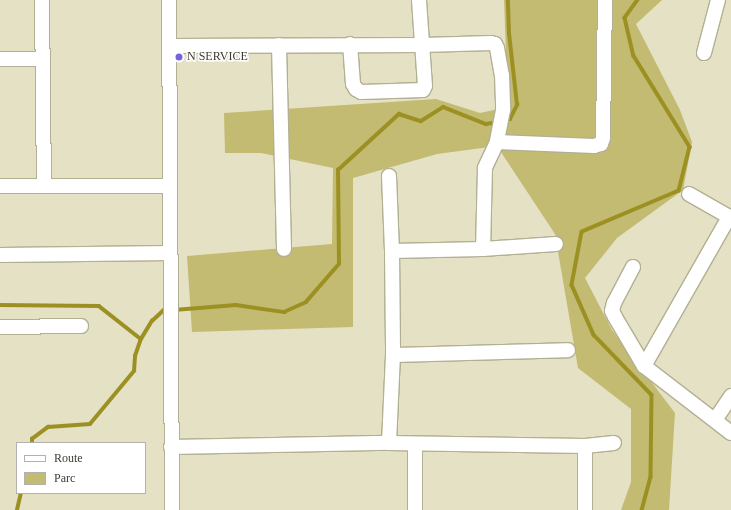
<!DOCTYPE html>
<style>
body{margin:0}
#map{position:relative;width:731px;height:510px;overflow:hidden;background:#e4e1c4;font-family:"Times New Roman",serif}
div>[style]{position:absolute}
.green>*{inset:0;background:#c3bb71}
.stream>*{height:3.5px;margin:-1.75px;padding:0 1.75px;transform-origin:1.75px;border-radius:1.75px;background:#9d9023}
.roads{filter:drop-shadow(1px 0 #b2af93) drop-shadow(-1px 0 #b2af93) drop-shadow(0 1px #b2af93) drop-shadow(0 -1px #b2af93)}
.minor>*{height:14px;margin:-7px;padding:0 7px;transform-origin:7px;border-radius:7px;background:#fff}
.dots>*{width:11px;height:11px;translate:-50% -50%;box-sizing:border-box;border:2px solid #fff;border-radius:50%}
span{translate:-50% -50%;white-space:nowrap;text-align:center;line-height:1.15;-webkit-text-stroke:3px #fff;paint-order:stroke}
.poi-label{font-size:12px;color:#3e3d32}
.left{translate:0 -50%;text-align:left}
.legend{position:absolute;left:16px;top:442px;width:130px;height:52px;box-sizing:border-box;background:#fff;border:1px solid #b2b1ad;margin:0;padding:5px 7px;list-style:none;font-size:12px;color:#3e3d32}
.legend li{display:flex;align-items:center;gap:8px;height:20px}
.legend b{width:20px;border:1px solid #b2b1ad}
</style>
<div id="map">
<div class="green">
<i style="clip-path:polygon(504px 0,662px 0,636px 24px,680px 110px,692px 142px,683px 190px,617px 238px,585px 278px,612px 330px,675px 413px,669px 510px,621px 510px,631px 482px,631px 409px,578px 368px,555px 234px,497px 146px,437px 154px,353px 178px,353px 327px,192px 332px,187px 256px,332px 244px,333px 168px,261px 153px,225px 153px,224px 113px,436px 99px,480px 113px,508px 107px)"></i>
</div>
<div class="stream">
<i style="left:638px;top:0;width:22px;rotate:126deg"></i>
<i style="left:625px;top:18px;width:39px;rotate:77deg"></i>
<i style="left:634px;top:56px;width:107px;rotate:58.4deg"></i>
<i style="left:690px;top:147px;width:45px;rotate:104deg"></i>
<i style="left:679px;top:191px;width:105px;rotate:157.1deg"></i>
<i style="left:582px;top:232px;width:54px;rotate:100.7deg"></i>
<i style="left:572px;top:285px;width:55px;rotate:66.3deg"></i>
<i style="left:594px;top:335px;width:83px;rotate:46deg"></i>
<i style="left:652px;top:395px;width:82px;rotate:90.7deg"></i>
<i style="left:651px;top:477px;width:34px;rotate:105deg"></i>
<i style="left:504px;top:120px;width:6px;rotate:-9deg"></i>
<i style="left:510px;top:119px;width:16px;rotate:-63deg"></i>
<i style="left:517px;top:105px;width:71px;rotate:-96.4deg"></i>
<i style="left:509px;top:34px;width:34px;rotate:-92deg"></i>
<i style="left:0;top:305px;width:99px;rotate:0.6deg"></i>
<i style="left:99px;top:306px;width:53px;rotate:38.2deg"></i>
<i style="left:174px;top:310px;width:62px;rotate:-4.6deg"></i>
<i style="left:236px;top:305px;width:49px;rotate:8.3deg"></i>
<i style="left:284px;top:312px;width:24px;rotate:-24deg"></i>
<i style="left:306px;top:302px;width:50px;rotate:-49deg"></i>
<i style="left:339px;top:264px;width:94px;rotate:-90.6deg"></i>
<i style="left:338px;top:170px;width:83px;rotate:-42.6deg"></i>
<i style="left:399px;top:114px;width:23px;rotate:18deg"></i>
<i style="left:421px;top:121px;width:26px;rotate:-32deg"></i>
<i style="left:443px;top:107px;width:46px;rotate:21.6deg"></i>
<i style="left:486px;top:124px;width:12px;rotate:-9deg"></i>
<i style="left:32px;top:443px;width:4px;rotate:-90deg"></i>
<i style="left:32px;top:439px;width:20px;rotate:-37deg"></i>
<i style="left:48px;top:427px;width:42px;rotate:-4.1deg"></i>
<i style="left:90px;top:424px;width:69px;rotate:-50.3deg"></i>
<i style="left:134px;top:371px;width:15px;rotate:-86deg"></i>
<i style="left:135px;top:356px;width:18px;rotate:-71deg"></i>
<i style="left:141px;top:339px;width:21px;rotate:-59deg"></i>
<i style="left:152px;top:321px;width:16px;rotate:-43deg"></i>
<i style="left:164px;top:310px;width:4px"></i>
<i style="left:17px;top:510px;width:17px;rotate:-77deg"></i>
</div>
<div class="roads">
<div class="minor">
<i style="left:42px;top:0;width:186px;rotate:89.4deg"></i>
<i style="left:169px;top:0;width:510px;rotate:89.66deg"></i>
<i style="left:350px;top:44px;width:40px;rotate:85.7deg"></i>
<i style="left:353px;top:84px;width:6px;rotate:59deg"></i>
<i style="left:356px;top:89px;width:6px;rotate:31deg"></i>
<i style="left:361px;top:92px;width:62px;rotate:-1.8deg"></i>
<i style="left:423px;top:90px;width:4px;rotate:-63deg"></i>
<i style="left:425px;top:86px;width:86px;rotate:-94deg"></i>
<i style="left:279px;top:45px;width:204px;rotate:88.6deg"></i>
<i style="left:169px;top:46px;width:254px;rotate:-0.2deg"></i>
<i style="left:423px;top:45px;width:68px;rotate:-1.7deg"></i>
<i style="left:491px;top:43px;width:4px;rotate:14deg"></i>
<i style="left:495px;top:44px;width:4px;rotate:63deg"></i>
<i style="left:497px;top:48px;width:27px;rotate:80deg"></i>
<i style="left:502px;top:75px;width:35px;rotate:88deg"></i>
<i style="left:503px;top:110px;width:33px;rotate:101deg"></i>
<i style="left:497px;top:142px;width:29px;rotate:115deg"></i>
<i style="left:485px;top:168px;width:81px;rotate:91.4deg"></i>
<i style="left:704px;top:53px;width:55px;rotate:-75.2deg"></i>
<i style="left:0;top:59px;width:43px"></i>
<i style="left:497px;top:142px;width:97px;rotate:2.4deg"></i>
<i style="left:594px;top:146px;width:7px;rotate:-16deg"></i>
<i style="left:601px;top:144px;width:6px;rotate:-72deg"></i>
<i style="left:603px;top:138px;width:138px;rotate:-89.2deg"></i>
<i style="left:389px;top:176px;width:75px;rotate:87.7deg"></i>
<i style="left:392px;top:251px;width:104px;rotate:89.4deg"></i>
<i style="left:393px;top:355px;width:88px;rotate:92.6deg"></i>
<i style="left:0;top:186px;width:170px"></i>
<i style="left:689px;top:194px;width:48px;rotate:29.7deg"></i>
<i style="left:392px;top:251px;width:91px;rotate:-1.3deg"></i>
<i style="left:483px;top:249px;width:73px;rotate:-3.9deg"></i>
<i style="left:0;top:255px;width:170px;rotate:-0.7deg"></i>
<i style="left:633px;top:267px;width:41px;rotate:117.8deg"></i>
<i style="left:614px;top:303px;width:8px;rotate:104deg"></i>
<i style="left:612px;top:311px;width:7px;rotate:63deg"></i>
<i style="left:615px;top:317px;width:57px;rotate:59.4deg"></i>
<i style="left:644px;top:366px;width:110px;rotate:37.6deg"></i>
<i style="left:0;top:327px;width:81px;rotate:-0.7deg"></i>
<i style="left:393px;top:355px;width:175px;rotate:-1.6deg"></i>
<i style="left:644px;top:366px;width:172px;rotate:-60.3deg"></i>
<i style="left:715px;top:420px;width:29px;rotate:-56deg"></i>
<i style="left:415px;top:444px;width:66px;rotate:90deg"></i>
<i style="left:171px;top:447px;width:218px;rotate:-1.1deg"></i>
<i style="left:389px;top:443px;width:196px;rotate:0.9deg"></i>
<i style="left:585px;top:510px;width:64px;rotate:-90deg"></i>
<i style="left:585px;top:446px;width:29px;rotate:-6deg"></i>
</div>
</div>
<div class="dots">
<i style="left:179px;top:57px;background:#7364de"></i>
</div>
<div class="poi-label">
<span class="left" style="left:187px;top:57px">N SERVICE</span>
</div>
<ul class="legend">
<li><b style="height:5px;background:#fff"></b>Route</li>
<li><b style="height:11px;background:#c3bb71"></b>Parc</li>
</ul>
</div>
